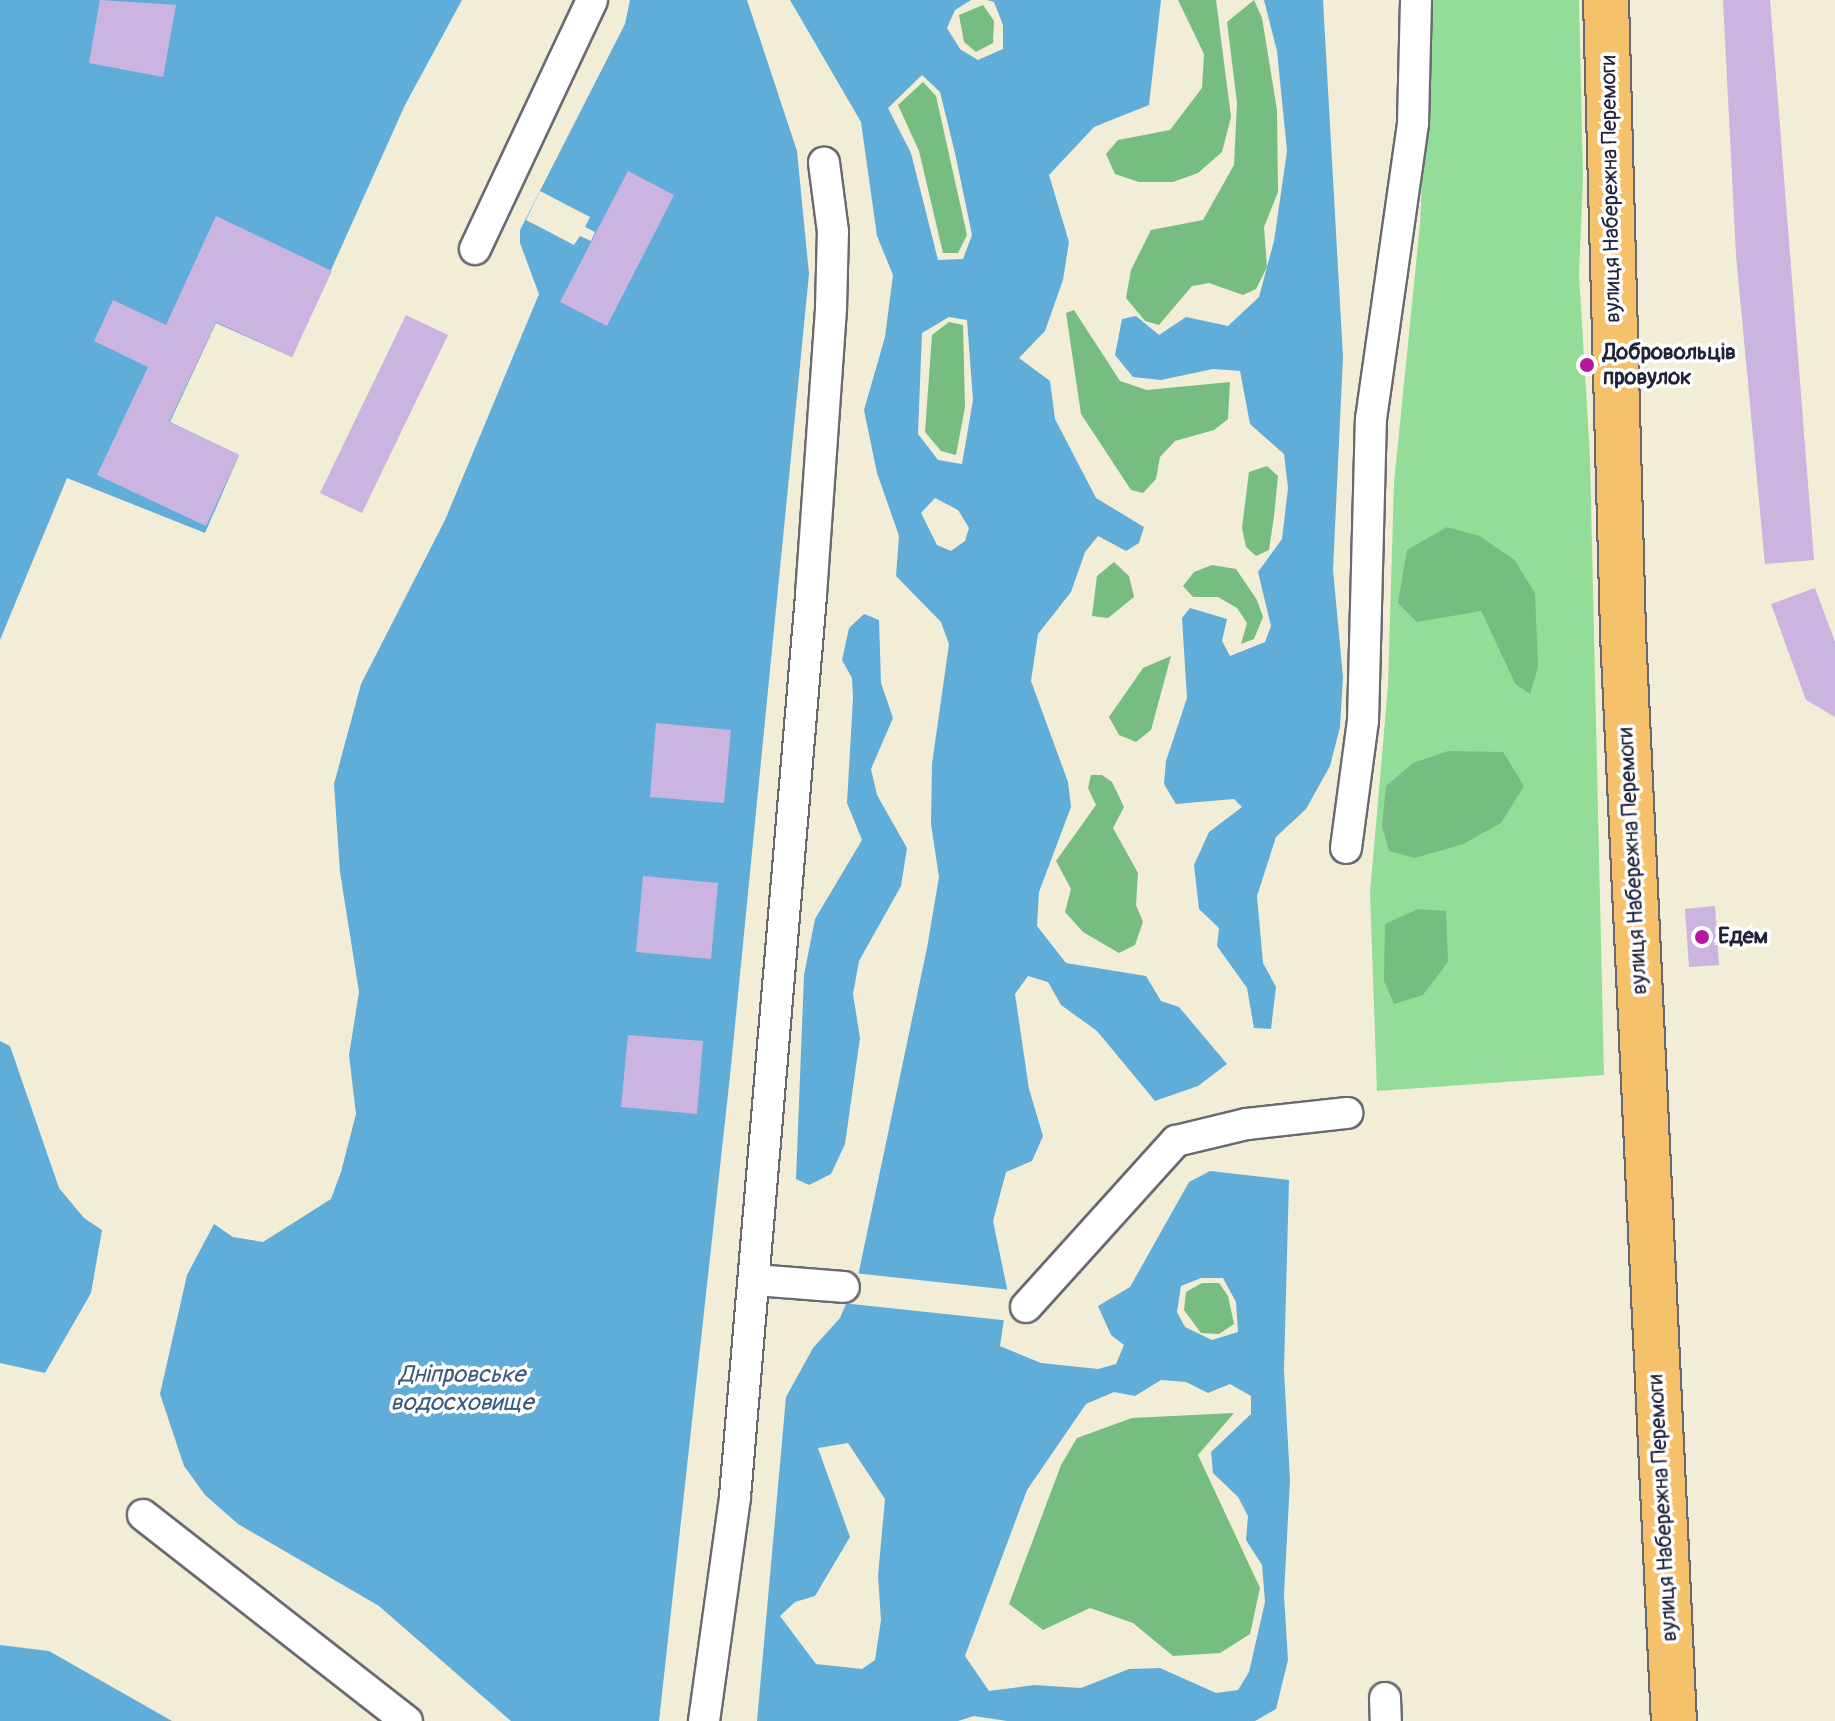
<!DOCTYPE html>
<meta charset="utf-8">
<style>
body{margin:0}
#map{position:relative;width:1835px;height:1721px;overflow:hidden;background:#f1edd7;font-family:Pangolin,sans-serif}
div>[style]{position:absolute}
.green>*{inset:0;background:#94dd98}
.forest>*{inset:0;background:#77bc80}
.water>*{inset:0;background:#61adda}
.pier>*{inset:0;background:#f1edd7}
.building>*{inset:0;background:#cbb4e0}
.roads{filter:drop-shadow(2px 0 #6a6972) drop-shadow(-2px 0 #6a6972) drop-shadow(0 2px #6a6972) drop-shadow(0 -2px #6a6972)}
.street>*{height:30px;margin:-15px;padding:0 15px;transform-origin:15px;border-radius:15px;background:#fff}
.primary>*{height:44px;margin:-22px;padding:0 22px;transform-origin:22px;border-radius:22px;background:#f5c16b}
.dots>*{width:22px;height:22px;translate:-50% -50%;box-sizing:border-box;border:4px solid #fff;border-radius:50%}
span{translate:-50% -50%;white-space:nowrap;text-align:center;line-height:1.15;-webkit-text-stroke:7px #fff;paint-order:stroke}
.street-label{font-size:22px;color:#22223b}
.poi-label{font-size:22px;color:#22223b;font-weight:700}
.left{translate:0 -50%;text-align:left}
.water-label{font-size:24px;color:#3b5a7b;font-style:italic}
</style>
<div id="map">
<div class="green">
<i style="clip-path:polygon(evenodd,1430px 0,1579px 0,1583px 178px,1579px 274px,1590px 457px,1604px 1075px,1377px 1091px,1370px 893px,1388px 686px,1394px 483px,1420px 224px,1430px 0,1480px 536px,1515px 560px,1535px 593px,1530px 693px,1515px 684px,1481px 611px,1450px 615px,1480px 536px)"></i>
</div>
<div class="forest">
<i style="clip-path:polygon(1178px 0,1216px 0,1231px 117px,1222px 152px,1198px 173px,1173px 182px,1139px 182px,1115px 174px,1106px 154px,1118px 140px,1170px 130px,1202px 88px,1204px 54px)"></i>
<i style="clip-path:polygon(1254px 0,1262px 18px,1277px 110px,1278px 192px,1264px 227px,1267px 267px,1256px 289px,1243px 295px,1209px 283px,1192px 286px,1159px 325px,1145px 321px,1126px 298px,1131px 270px,1151px 230px,1203px 220px,1234px 165px,1237px 103px,1227px 22px)"></i>
<i style="clip-path:polygon(983px 5px,994px 21px,993px 43px,976px 52px,964px 42px,959px 15px)"></i>
<i style="clip-path:polygon(923px 82px,936px 96px,967px 235px,958px 253px,943px 253px,919px 151px,898px 105px)"></i>
<i style="clip-path:polygon(1074px 310px,1120px 381px,1147px 390px,1230px 382px,1228px 419px,1214px 430px,1175px 441px,1160px 457px,1156px 479px,1143px 493px,1131px 490px,1081px 414px,1066px 313px)"></i>
<i style="clip-path:polygon(949px 322px,963px 325px,965px 407px,956px 455px,941px 451px,925px 432px,932px 335px)"></i>
<i style="clip-path:polygon(1267px 466px,1278px 476px,1274px 516px,1269px 550px,1256px 556px,1246px 547px,1242px 528px,1249px 472px)"></i>
<i style="clip-path:polygon(1447px 527px,1480px 536px,1515px 560px,1535px 593px,1538px 667px,1530px 694px,1515px 684px,1481px 611px,1417px 622px,1398px 603px,1407px 550px)"></i>
<i style="clip-path:polygon(1114px 562px,1129px 576px,1134px 597px,1108px 618px,1092px 616px,1097px 576px)"></i>
<i style="clip-path:polygon(1212px 565px,1236px 569px,1257px 600px,1263px 617px,1254px 639px,1241px 644px,1247px 623px,1237px 608px,1218px 597px,1193px 597px,1183px 586px,1194px 572px)"></i>
<i style="clip-path:polygon(1171px 656px,1151px 730px,1136px 742px,1119px 735px,1109px 717px,1143px 668px)"></i>
<i style="clip-path:polygon(1448px 751px,1503px 752px,1524px 786px,1501px 823px,1463px 844px,1415px 858px,1389px 851px,1382px 826px,1386px 786px,1413px 763px)"></i>
<i style="clip-path:polygon(1091px 775px,1102px 775px,1112px 782px,1124px 807px,1113px 828px,1138px 873px,1136px 905px,1143px 922px,1135px 945px,1119px 953px,1083px 932px,1065px 912px,1071px 889px,1056px 861px,1096px 805px,1088px 788px)"></i>
<i style="clip-path:polygon(1418px 909px,1446px 911px,1448px 962px,1423px 995px,1394px 1004px,1384px 981px,1385px 924px)"></i>
<i style="clip-path:polygon(1202px 1283px,1219px 1283px,1228px 1296px,1234px 1324px,1219px 1334px,1201px 1333px,1184px 1310px,1186px 1292px)"></i>
<i style="clip-path:polygon(1234px 1413px,1198px 1455px,1260px 1588px,1250px 1634px,1220px 1653px,1173px 1656px,1133px 1623px,1090px 1608px,1043px 1630px,1009px 1604px,1061px 1465px,1077px 1438px,1132px 1418px)"></i>
</div>
<div class="water">
<i style="clip-path:polygon(0 0,462px 0,405px 105px,292px 357px,216px 323px,170px 422px,239px 455px,205px 533px,67px 478px,0 640px)"></i>
<i style="clip-path:polygon(630px 0,747px 0,797px 151px,809px 274px,730px 1076px,659px 1721px,511px 1721px,379px 1606px,238px 1524px,205px 1495px,184px 1466px,160px 1394px,187px 1275px,214px 1224px,233px 1237px,263px 1242px,331px 1199px,341px 1172px,356px 1114px,349px 1055px,359px 992px,340px 872px,334px 784px,361px 684px,445px 520px,539px 294px,520px 243px,520px 230px,625px 24px)"></i>
<i style="clip-path:polygon(evenodd,790px 0,971px 0,955px 10px,947px 28px,960px 49px,978px 60px,1003px 49px,1003px 25px,994px 2px,987px 0,1161px 0,1149px 105px,1094px 127px,1049px 175px,1069px 242px,1063px 280px,1045px 331px,1019px 358px,1050px 381px,1055px 419px,1096px 498px,1144px 527px,1139px 543px,1126px 551px,1098px 536px,1085px 552px,1071px 592px,1038px 634px,1031px 681px,1068px 782px,1071px 807px,1039px 892px,1037px 926px,1066px 963px,1146px 976px,1161px 1001px,1179px 1007px,1227px 1064px,1198px 1086px,1155px 1101px,1097px 1031px,1061px 1005px,1048px 982px,1028px 976px,1015px 994px,1029px 1089px,1043px 1136px,1032px 1161px,1006px 1172px,993px 1221px,1008px 1293px,1000px 1346px,1041px 1363px,1098px 1369px,1116px 1364px,1124px 1345px,1111px 1335px,1098px 1306px,1130px 1287px,1189px 1182px,1210px 1171px,1289px 1180px,1284px 1370px,1290px 1480px,1284px 1595px,1288px 1660px,1276px 1709px,1255px 1721px,1007px 1721px,974px 1716px,958px 1721px,757px 1721px,786px 1397px,813px 1348px,840px 1318px,858px 1276px,927px 948px,939px 877px,931px 824px,932px 764px,949px 644px,941px 622px,896px 576px,899px 536px,877px 473px,864px 410px,885px 337px,893px 275px,877px 236px,861px 122px,790px 0,922px 75px,940px 92px,955px 153px,972px 235px,963px 259px,938px 260px,911px 153px,888px 108px,922px 75px,790px 0,949px 317px,967px 320px,973px 400px,962px 464px,938px 460px,918px 434px,922px 333px,949px 317px,790px 0,935px 498px,958px 510px,969px 528px,965px 541px,951px 551px,937px 545px,921px 513px,935px 498px,790px 0,1201px 1278px,1223px 1278px,1236px 1302px,1238px 1332px,1212px 1340px,1185px 1327px,1177px 1312px,1181px 1286px,1201px 1278px,790px 0,1161px 1380px,1186px 1382px,1208px 1393px,1230px 1384px,1251px 1396px,1251px 1414px,1211px 1452px,1213px 1473px,1238px 1497px,1248px 1516px,1246px 1540px,1262px 1565px,1265px 1602px,1249px 1672px,1238px 1690px,1216px 1693px,1160px 1668px,1129px 1669px,1081px 1688px,1034px 1685px,989px 1691px,965px 1656px,1027px 1490px,1086px 1404px,1114px 1392px,1135px 1396px,1161px 1380px,790px 0,848px 1443px,885px 1499px,878px 1576px,881px 1620px,875px 1660px,862px 1669px,816px 1664px,780px 1616px,795px 1602px,815px 1596px,850px 1537px,818px 1448px,848px 1443px)"></i>
<i style="clip-path:polygon(1264px 0,1323px 0,1343px 357px,1333px 570px,1343px 677px,1340px 727px,1330px 766px,1306px 809px,1276px 837px,1257px 896px,1263px 963px,1276px 987px,1271px 1029px,1254px 1028px,1247px 988px,1217px 946px,1219px 928px,1199px 909px,1194px 865px,1209px 832px,1242px 807px,1234px 799px,1176px 804px,1164px 784px,1166px 761px,1187px 698px,1182px 618px,1190px 608px,1227px 619px,1222px 641px,1230px 656px,1265px 642px,1271px 626px,1258px 572px,1282px 539px,1288px 488px,1284px 454px,1250px 424px,1240px 371px,1213px 369px,1161px 380px,1133px 377px,1115px 355px,1122px 319px,1136px 316px,1159px 335px,1186px 317px,1228px 326px,1259px 297px,1274px 241px,1287px 151px,1277px 51px)"></i>
<i style="clip-path:polygon(864px 614px,879px 620px,881px 683px,893px 718px,871px 769px,877px 795px,907px 848px,901px 886px,859px 961px,853px 994px,860px 1038px,845px 1144px,831px 1174px,809px 1185px,796px 1179px,804px 975px,815px 919px,862px 840px,847px 803px,853px 698px,852px 678px,842px 660px,849px 628px)"></i>
<i style="clip-path:polygon(0 1041px,10px 1046px,59px 1188px,84px 1218px,102px 1230px,91px 1293px,45px 1373px,0 1363px)"></i>
<i style="clip-path:polygon(0 1645px,49px 1651px,172px 1721px,0 1721px)"></i>
</div>
<div class="pier">
<i style="clip-path:polygon(540px 191px,590px 217px,585px 227px,595px 232px,591px 241px,580px 236px,574px 245px,526px 220px)"></i>
<i style="clip-path:polygon(854px 1273px,1011px 1290px,1011px 1321px,842px 1303px)"></i>
</div>
<div class="building">
<i style="clip-path:polygon(100px 0,176px 5px,163px 77px,89px 63px)"></i>
<i style="clip-path:polygon(1723px 0,1770px 0,1814px 560px,1765px 564px,1736px 255px)"></i>
<i style="clip-path:polygon(628px 171px,674px 195px,607px 326px,560px 302px)"></i>
<i style="clip-path:polygon(216px 216px,332px 271px,292px 357px,216px 322px,169px 422px,239px 455px,206px 526px,97px 475px,148px 367px,94px 341px,113px 300px,166px 325px)"></i>
<i style="clip-path:polygon(406px 315px,448px 335px,362px 513px,320px 493px)"></i>
<i style="clip-path:polygon(1815px 588px,1835px 642px,1835px 717px,1806px 700px,1771px 604px)"></i>
<i style="clip-path:polygon(656px 723px,731px 730px,724px 803px,650px 797px)"></i>
<i style="clip-path:polygon(643px 876px,718px 883px,711px 959px,636px 952px)"></i>
<i style="clip-path:polygon(1715px 906px,1719px 965px,1689px 967px,1685px 909px)"></i>
<i style="clip-path:polygon(628px 1035px,703px 1041px,697px 1114px,621px 1107px)"></i>
</div>
<div class="roads">
<div class="street">
<i style="left:475px;top:249px;width:275px;rotate:-64.8deg"></i>
<i style="left:1346px;top:848px;width:128px;rotate:-82.4deg"></i>
<i style="left:1363px;top:721px;width:302px;rotate:-88.5deg"></i>
<i style="left:1371px;top:419px;width:299px;rotate:-81.9deg"></i>
<i style="left:1413px;top:123px;width:123px;rotate:-88.6deg"></i>
<i style="left:755px;top:1280px;width:89px;rotate:4.5deg"></i>
<i style="left:1026px;top:1307px;width:224px;rotate:-47.9deg"></i>
<i style="left:1176px;top:1141px;width:73px;rotate:-13.5deg"></i>
<i style="left:1247px;top:1124px;width:101px;rotate:-6.3deg"></i>
<i style="left:143px;top:1515px;width:335px;rotate:38deg"></i>
<i style="left:1385px;top:1698px;width:23px;rotate:88deg"></i>
<i style="left:704px;top:1721px;width:226px;rotate:-82.1deg"></i>
<i style="left:735px;top:1497px;width:905px;rotate:-85.18deg"></i>
<i style="left:811px;top:595px;width:289px;rotate:-86deg"></i>
<i style="left:831px;top:307px;width:75px;rotate:-88.5deg"></i>
<i style="left:833px;top:232px;width:70px;rotate:-97.4deg"></i>
</div>
<div class="primary">
<i style="left:1606px;top:0;width:633px;rotate:88.46deg"></i>
<i style="left:1623px;top:633px;width:1089px;rotate:87.32deg"></i>
</div>
</div>
<div class="dots">
<i style="left:1587px;top:365px;background:#b5179e"></i>
<i style="left:1702px;top:937px;background:#b5179e"></i>
</div>
<div class="street-label">
<span style="left:1611px;top:189px;rotate:-91deg">вулиця Набережна Перемоги</span>
<span style="left:1633px;top:861px;rotate:-93deg">вулиця Набережна Перемоги</span>
<span style="left:1663px;top:1508px;rotate:-93deg">вулиця Набережна Перемоги</span>
</div>
<div class="poi-label">
<span class="left" style="left:1603px;top:365px">Добровольців<br>провулок</span>
<span class="left" style="left:1718px;top:937px">Едем</span>
</div>
<div class="water-label">
<span style="left:462px;top:1389px">Дніпровське<br>водосховище</span>
</div>
</div>
